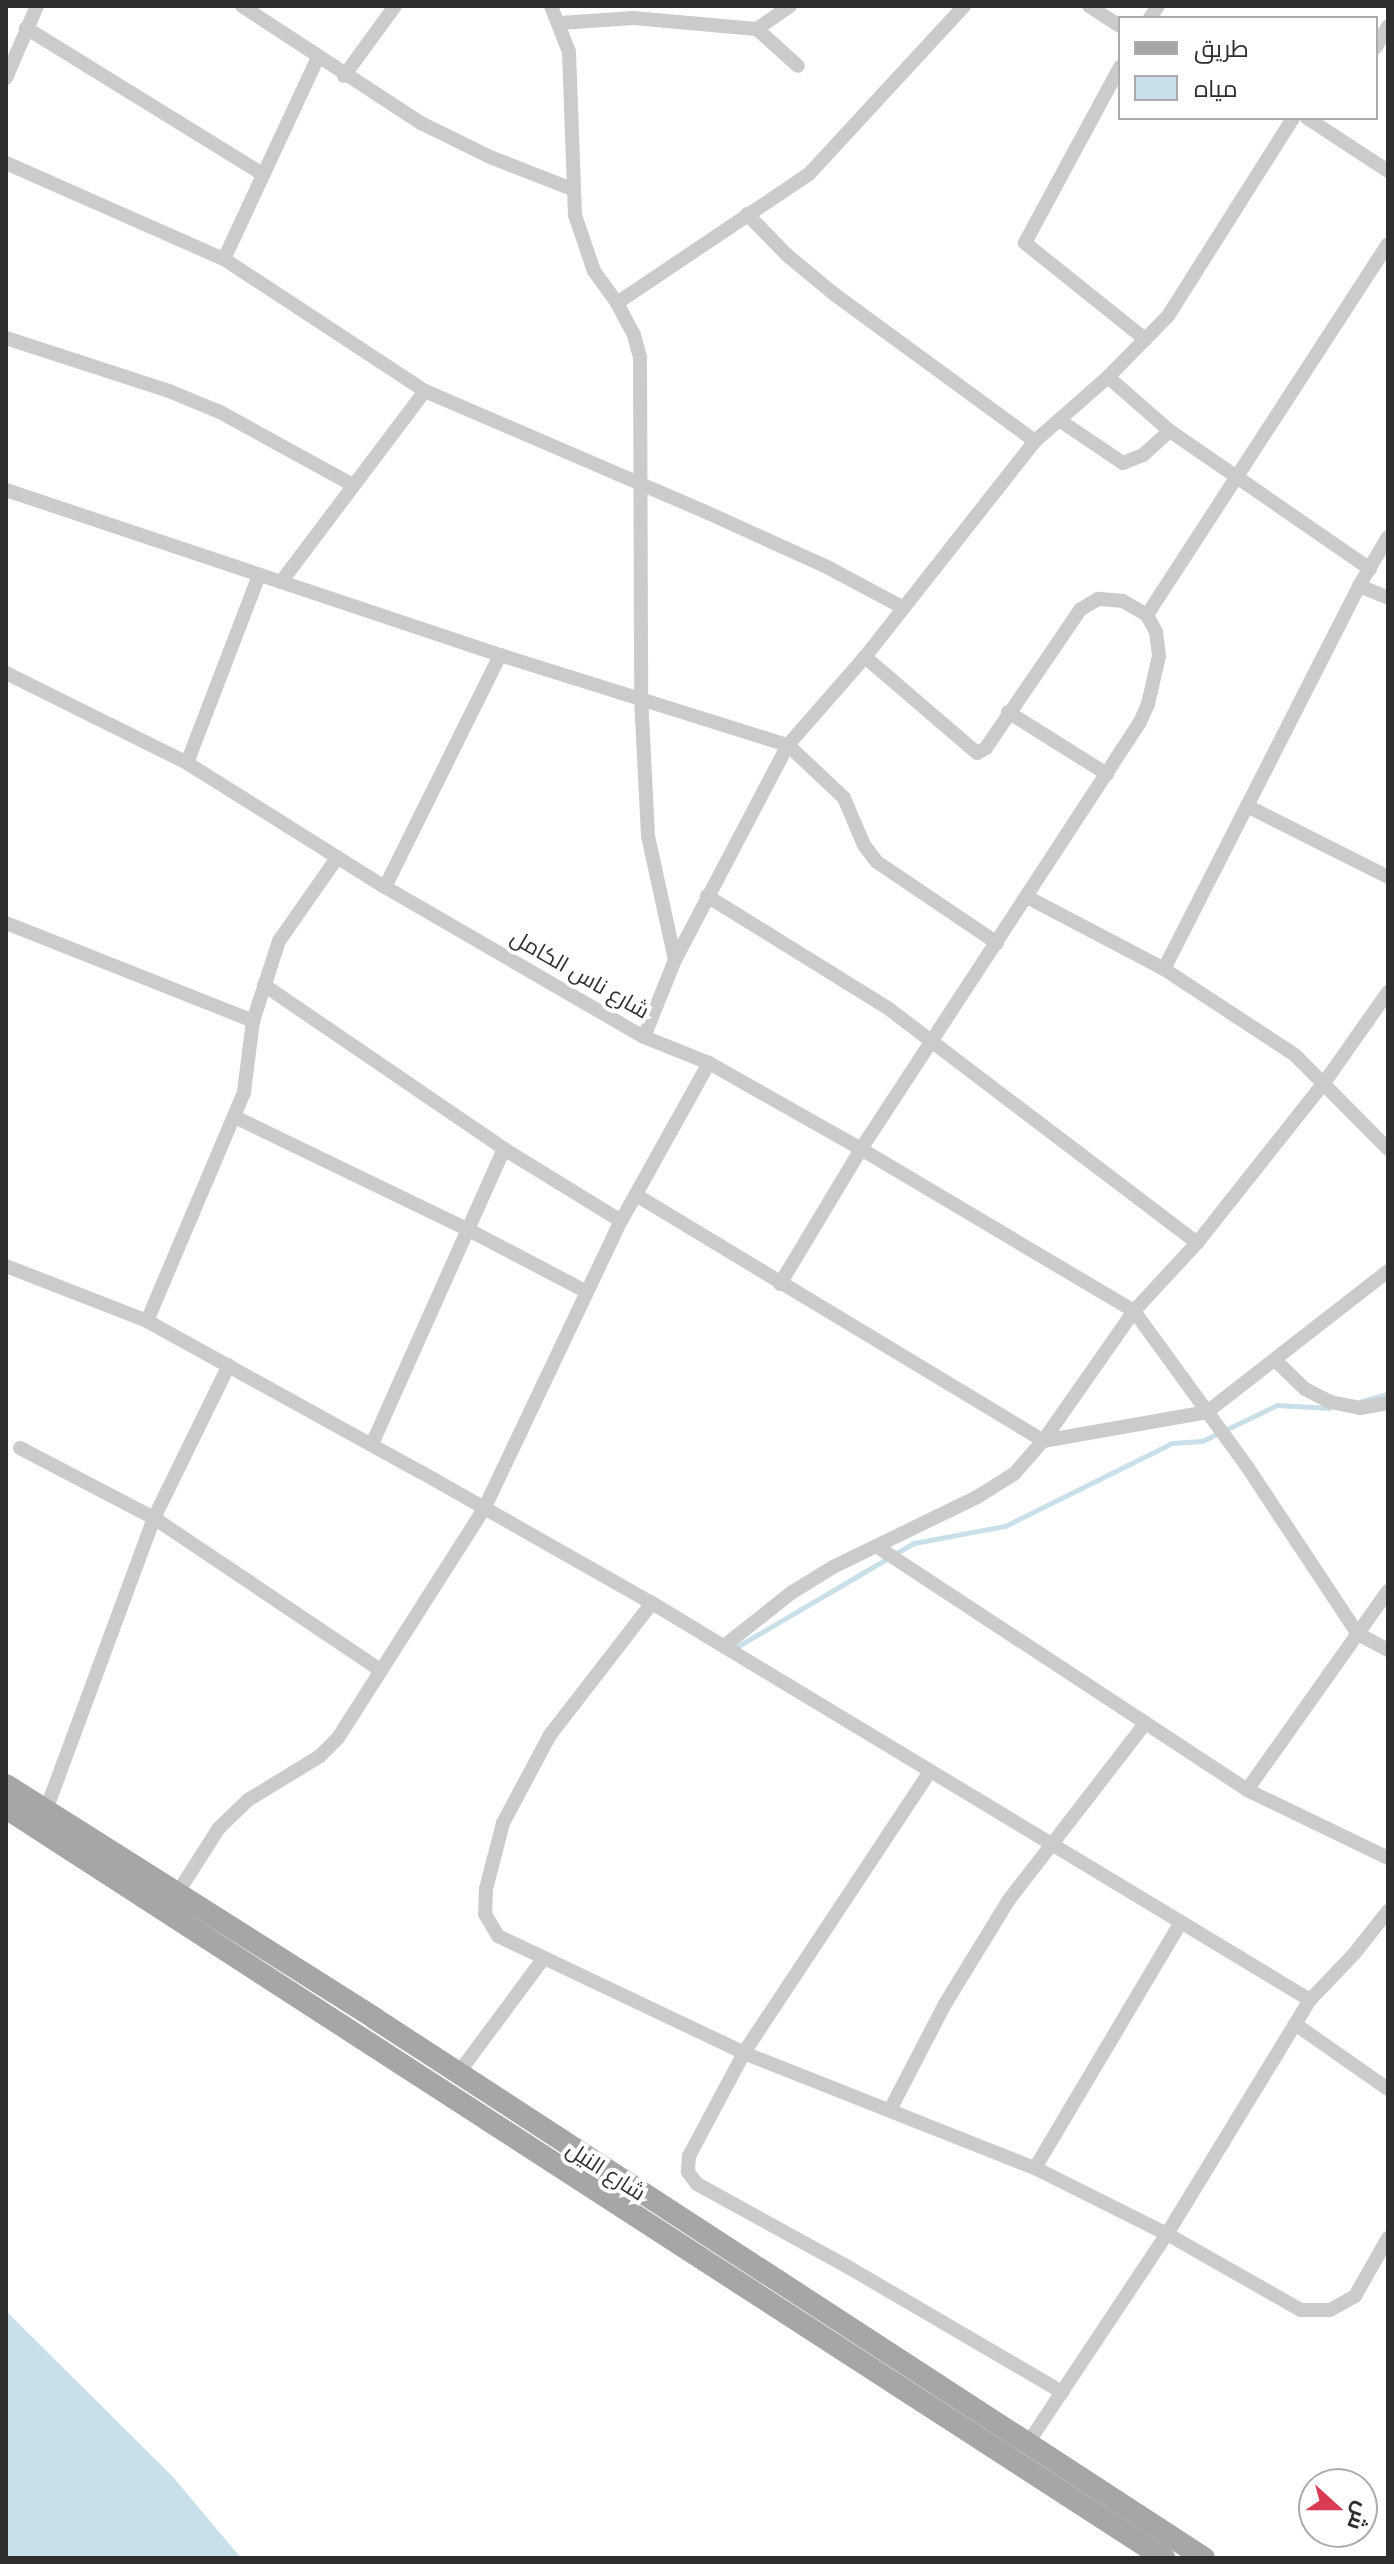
<!DOCTYPE html>
<meta charset="utf-8">
<style>
body{margin:0}
#map{position:relative;width:1394px;height:2564px;overflow:hidden;background:#fff;font-family:"Fira Sans",Cairo,sans-serif}
div>[style]{position:absolute}
.water>*{inset:0;background:#c9dfe9}
.stream>*{height:5px;margin:-2.5px;padding:0 2.5px;transform-origin:2.5px;border-radius:2.5px;background:#c9dfe9}
.street>*{height:14px;margin:-7px;padding:0 7px;transform-origin:7px;border-radius:7px;background:#cbcbcb}
.primary>*{height:22px;margin:-11px;padding:0 11px;transform-origin:11px;border-radius:11px;background:#a6a6a6}
span{translate:-50% -50%;white-space:nowrap;text-align:center;line-height:1.15;-webkit-text-stroke:8px #fff;paint-order:stroke}
.street-label{font-size:22px;color:#2e2e2e}
.frame{position:absolute;inset:0;border:8px solid #2e2e2e;pointer-events:none}
.legend{position:absolute;left:1118px;top:16px;width:260px;height:104px;box-sizing:border-box;background:#fff;border:2px solid #ababab;margin:0;padding:10px 14px;list-style:none;font-size:24px;color:#2e2e2e}
.legend li{display:flex;align-items:center;gap:16px;height:40px}
.legend b{width:40px;border:2px solid #ababab}
.north{position:absolute;left:1298px;top:2468px;width:80px;height:80px;box-sizing:border-box;background:#fff;border:2px solid #ababab;border-radius:50%;rotate:111deg;font-size:22px;font-weight:700;line-height:32px;text-align:center;color:#2e2e2e}
.north::after{content:'';display:block;margin:auto;width:28px;height:36px;background:#d93b54;clip-path:polygon(50% 0,100% 100%,50% 72%,0 100%)}
</style>
<div id="map">
<div class="water">
<i style="clip-path:polygon(6px 2311px,173px 2477px,241px 2558px,6px 2558px)"></i>
</div>
<div class="stream">
<i style="left:1362px;top:1401px;width:27px;rotate:-15deg"></i>
<i style="left:733px;top:1649px;width:210px;rotate:-30.4deg"></i>
<i style="left:914px;top:1543px;width:93px;rotate:-10.6deg"></i>
<i style="left:1005px;top:1526px;width:186px;rotate:-26.4deg"></i>
<i style="left:1172px;top:1443px;width:30px;rotate:-4deg"></i>
<i style="left:1202px;top:1441px;width:83px;rotate:-25.6deg"></i>
<i style="left:1277px;top:1405px;width:52px;rotate:3.3deg"></i>
</div>
<div class="street">
<i style="left:242px;top:6px;width:214px;rotate:33.2deg"></i>
<i style="left:421px;top:123px;width:77px;rotate:26.2deg"></i>
<i style="left:490px;top:157px;width:88px;rotate:21.3deg"></i>
<i style="left:551px;top:6px;width:49px;rotate:68.6deg"></i>
<i style="left:569px;top:52px;width:163px;rotate:87.9deg"></i>
<i style="left:575px;top:215px;width:59px;rotate:71.3deg"></i>
<i style="left:594px;top:271px;width:39px;rotate:54deg"></i>
<i style="left:617px;top:303px;width:36px;rotate:62deg"></i>
<i style="left:634px;top:335px;width:23px;rotate:75deg"></i>
<i style="left:640px;top:357px;width:340px;rotate:89.8deg"></i>
<i style="left:641px;top:697px;width:139px;rotate:87.1deg"></i>
<i style="left:648px;top:836px;width:127px;rotate:77.7deg"></i>
<i style="left:1089px;top:6px;width:37px;rotate:33deg"></i>
<i style="left:1150px;top:18px;width:14px;rotate:-56deg"></i>
<i style="left:560px;top:23px;width:73px;rotate:-3.9deg"></i>
<i style="left:633px;top:18px;width:124px;rotate:5.1deg"></i>
<i style="left:757px;top:29px;width:55px;rotate:42.1deg"></i>
<i style="left:26px;top:28px;width:276px;rotate:31.7deg"></i>
<i style="left:757px;top:29px;width:40px;rotate:-34.9deg"></i>
<i style="left:1376px;top:47px;width:24px;rotate:-60deg"></i>
<i style="left:1120px;top:67px;width:200px;rotate:118.4deg"></i>
<i style="left:1025px;top:243px;width:154px;rotate:38.7deg"></i>
<i style="left:344px;top:76px;width:87px;rotate:-53.9deg"></i>
<i style="left:6px;top:78px;width:78px;rotate:-66.7deg"></i>
<i style="left:1307px;top:118px;width:97px;rotate:33.2deg"></i>
<i style="left:6px;top:163px;width:238px;rotate:23.8deg"></i>
<i style="left:224px;top:259px;width:240px;rotate:33.3deg"></i>
<i style="left:425px;top:391px;width:308px;rotate:23.3deg"></i>
<i style="left:708px;top:513px;width:133px;rotate:24.4deg"></i>
<i style="left:829px;top:568px;width:83px;rotate:28.1deg"></i>
<i style="left:747px;top:214px;width:57px;rotate:45.7deg"></i>
<i style="left:787px;top:255px;width:61px;rotate:39.7deg"></i>
<i style="left:834px;top:294px;width:249px;rotate:36.2deg"></i>
<i style="left:224px;top:259px;width:223px;rotate:-65deg"></i>
<i style="left:617px;top:303px;width:231px;rotate:-33.9deg"></i>
<i style="left:809px;top:174px;width:229px;rotate:-47.3deg"></i>
<i style="left:6px;top:338px;width:171px;rotate:18deg"></i>
<i style="left:169px;top:391px;width:55px;rotate:22.4deg"></i>
<i style="left:220px;top:412px;width:152px;rotate:28.8deg"></i>
<i style="left:1108px;top:377px;width:82px;rotate:41.1deg"></i>
<i style="left:1170px;top:431px;width:243px;rotate:34.6deg"></i>
<i style="left:1059px;top:420px;width:77px;rotate:33.9deg"></i>
<i style="left:1123px;top:463px;width:22px;rotate:-22deg"></i>
<i style="left:1143px;top:455px;width:36px;rotate:-42deg"></i>
<i style="left:6px;top:490px;width:521px;rotate:18.47deg"></i>
<i style="left:500px;top:655px;width:302px;rotate:17.4deg"></i>
<i style="left:788px;top:745px;width:77px;rotate:43.4deg"></i>
<i style="left:844px;top:798px;width:51px;rotate:66.9deg"></i>
<i style="left:864px;top:845px;width:21px;rotate:53deg"></i>
<i style="left:877px;top:862px;width:145px;rotate:34deg"></i>
<i style="left:281px;top:582px;width:239px;rotate:-53deg"></i>
<i style="left:1359px;top:586px;width:31px;rotate:22deg"></i>
<i style="left:1147px;top:615px;width:442px;rotate:-57deg"></i>
<i style="left:6px;top:673px;width:202px;rotate:26.4deg"></i>
<i style="left:187px;top:763px;width:234px;rotate:32.1deg"></i>
<i style="left:385px;top:887px;width:299px;rotate:30.1deg"></i>
<i style="left:644px;top:1037px;width:70px;rotate:21.8deg"></i>
<i style="left:709px;top:1063px;width:175px;rotate:29.5deg"></i>
<i style="left:861px;top:1149px;width:317px;rotate:30.7deg"></i>
<i style="left:1134px;top:1311px;width:194px;rotate:54deg"></i>
<i style="left:1248px;top:1468px;width:199px;rotate:56.5deg"></i>
<i style="left:1358px;top:1634px;width:34px;rotate:28deg"></i>
<i style="left:1008px;top:712px;width:117px;rotate:32.1deg"></i>
<i style="left:187px;top:763px;width:201px;rotate:-69deg"></i>
<i style="left:1247px;top:806px;width:158px;rotate:26.7deg"></i>
<i style="left:385px;top:887px;width:259px;rotate:-63.6deg"></i>
<i style="left:707px;top:896px;width:214px;rotate:31.8deg"></i>
<i style="left:889px;top:1009px;width:387px;rotate:37.2deg"></i>
<i style="left:1027px;top:897px;width:155px;rotate:27.7deg"></i>
<i style="left:1164px;top:969px;width:157px;rotate:33.3deg"></i>
<i style="left:1295px;top:1055px;width:132px;rotate:45.3deg"></i>
<i style="left:6px;top:923px;width:266px;rotate:21.6deg"></i>
<i style="left:1164px;top:969px;width:430px;rotate:-63deg"></i>
<i style="left:1359px;top:586px;width:57px;rotate:-59.4deg"></i>
<i style="left:264px;top:985px;width:291px;rotate:34.3deg"></i>
<i style="left:504px;top:1149px;width:137px;rotate:31.6deg"></i>
<i style="left:644px;top:1037px;width:83px;rotate:-68.1deg"></i>
<i style="left:675px;top:960px;width:243px;rotate:-62.3deg"></i>
<i style="left:788px;top:745px;width:117px;rotate:-48.8deg"></i>
<i style="left:865px;top:657px;width:275px;rotate:-51.8deg"></i>
<i style="left:1035px;top:441px;width:97px;rotate:-41.2deg"></i>
<i style="left:1108px;top:377px;width:86px;rotate:-45.5deg"></i>
<i style="left:1168px;top:316px;width:234px;rotate:-57.7deg"></i>
<i style="left:235px;top:1117px;width:258px;rotate:25.8deg"></i>
<i style="left:467px;top:1229px;width:133px;rotate:27.7deg"></i>
<i style="left:636px;top:1195px;width:476px;rotate:31.1deg"></i>
<i style="left:1043px;top:1441px;width:167px;rotate:-10deg"></i>
<i style="left:1207px;top:1412px;width:229px;rotate:-37.9deg"></i>
<i style="left:6px;top:1266px;width:151px;rotate:21.3deg"></i>
<i style="left:147px;top:1321px;width:313px;rotate:28.9deg"></i>
<i style="left:421px;top:1472px;width:266px;rotate:29.6deg"></i>
<i style="left:652px;top:1603px;width:768px;rotate:31.1deg"></i>
<i style="left:780px;top:1284px;width:157px;rotate:-59deg"></i>
<i style="left:861px;top:1149px;width:510px;rotate:-56.84deg"></i>
<i style="left:1140px;top:722px;width:20px;rotate:-66deg"></i>
<i style="left:1148px;top:704px;width:49px;rotate:-77.1deg"></i>
<i style="left:1159px;top:656px;width:24px;rotate:-97deg"></i>
<i style="left:1156px;top:632px;width:19px;rotate:-118deg"></i>
<i style="left:1147px;top:615px;width:28px;rotate:-150deg"></i>
<i style="left:1123px;top:601px;width:25px;rotate:-175deg"></i>
<i style="left:1098px;top:599px;width:21px;rotate:149deg"></i>
<i style="left:1080px;top:610px;width:167px;rotate:124.3deg"></i>
<i style="left:986px;top:748px;width:10px;rotate:151deg"></i>
<i style="left:977px;top:753px;width:148px;rotate:-139.4deg"></i>
<i style="left:147px;top:1321px;width:249px;rotate:-67deg"></i>
<i style="left:244px;top:1092px;width:72px;rotate:-82.8deg"></i>
<i style="left:253px;top:1021px;width:84px;rotate:-72deg"></i>
<i style="left:279px;top:941px;width:101px;rotate:-55.1deg"></i>
<i style="left:1275px;top:1360px;width:42px;rotate:44deg"></i>
<i style="left:1305px;top:1389px;width:28px;rotate:27deg"></i>
<i style="left:1330px;top:1402px;width:31px;rotate:11deg"></i>
<i style="left:1360px;top:1408px;width:28px;rotate:-10deg"></i>
<i style="left:372px;top:1444px;width:323px;rotate:-65.9deg"></i>
<i style="left:20px;top:1448px;width:151px;rotate:27.6deg"></i>
<i style="left:154px;top:1518px;width:271px;rotate:33.9deg"></i>
<i style="left:876px;top:1546px;width:444px;rotate:33.3deg"></i>
<i style="left:1247px;top:1790px;width:157px;rotate:25.7deg"></i>
<i style="left:652px;top:1603px;width:167px;rotate:127.7deg"></i>
<i style="left:550px;top:1735px;width:100px;rotate:118.1deg"></i>
<i style="left:503px;top:1823px;width:68px;rotate:104.4deg"></i>
<i style="left:486px;top:1889px;width:25px;rotate:92deg"></i>
<i style="left:485px;top:1914px;width:26px;rotate:59deg"></i>
<i style="left:498px;top:1936px;width:272px;rotate:25.4deg"></i>
<i style="left:744px;top:2053px;width:313px;rotate:21.6deg"></i>
<i style="left:1035px;top:2168px;width:148px;rotate:26.6deg"></i>
<i style="left:1167px;top:2234px;width:154px;rotate:29.6deg"></i>
<i style="left:1301px;top:2310px;width:29px"></i>
<i style="left:1330px;top:2310px;width:29px;rotate:-29deg"></i>
<i style="left:1355px;top:2296px;width:67px;rotate:-60.4deg"></i>
<i style="left:724px;top:1646px;width:85px;rotate:-38.3deg"></i>
<i style="left:791px;top:1593px;width:49px;rotate:-31.8deg"></i>
<i style="left:833px;top:1567px;width:160px;rotate:-25.9deg"></i>
<i style="left:977px;top:1497px;width:44px;rotate:-31.9deg"></i>
<i style="left:1014px;top:1474px;width:44px;rotate:-48.7deg"></i>
<i style="left:1043px;top:1441px;width:159px;rotate:-55deg"></i>
<i style="left:1134px;top:1311px;width:93px;rotate:-47.2deg"></i>
<i style="left:1197px;top:1243px;width:204px;rotate:-51.6deg"></i>
<i style="left:1324px;top:1083px;width:111px;rotate:-54.9deg"></i>
<i style="left:929px;top:1773px;width:336px;rotate:123.5deg"></i>
<i style="left:744px;top:2053px;width:117px;rotate:118.1deg"></i>
<i style="left:689px;top:2156px;width:16px;rotate:94deg"></i>
<i style="left:688px;top:2172px;width:15px;rotate:53deg"></i>
<i style="left:697px;top:2184px;width:172px;rotate:28.8deg"></i>
<i style="left:848px;top:2267px;width:248px;rotate:30.3deg"></i>
<i style="left:1247px;top:1790px;width:244px;rotate:-54.7deg"></i>
<i style="left:46px;top:1810px;width:311px;rotate:-69.7deg"></i>
<i style="left:154px;top:1518px;width:170px;rotate:-63.9deg"></i>
<i style="left:178px;top:1892px;width:76px;rotate:-57.4deg"></i>
<i style="left:219px;top:1828px;width:40px;rotate:-44deg"></i>
<i style="left:248px;top:1800px;width:84px;rotate:-31.4deg"></i>
<i style="left:320px;top:1756px;width:25px;rotate:-45deg"></i>
<i style="left:338px;top:1738px;width:272px;rotate:-57.5deg"></i>
<i style="left:484px;top:1509px;width:319px;rotate:-64.6deg"></i>
<i style="left:621px;top:1221px;width:181px;rotate:-60.9deg"></i>
<i style="left:1295px;top:2024px;width:113px;rotate:35deg"></i>
<i style="left:457px;top:2075px;width:146px;rotate:-53.4deg"></i>
<i style="left:890px;top:2110px;width:119px;rotate:-62.6deg"></i>
<i style="left:945px;top:2004px;width:121px;rotate:-58.5deg"></i>
<i style="left:1008px;top:1901px;width:224px;rotate:-52.3deg"></i>
<i style="left:1035px;top:2168px;width:286px;rotate:-59.3deg"></i>
<i style="left:1028px;top:2443px;width:251px;rotate:-56.4deg"></i>
<i style="left:1167px;top:2234px;width:274px;rotate:-58.6deg"></i>
<i style="left:1310px;top:2000px;width:64px;rotate:-46.3deg"></i>
<i style="left:1354px;top:1954px;width:55px;rotate:-51.7deg"></i>
</div>
<div class="primary">
<i style="left:6px;top:1785px;width:436px;rotate:32.3deg"></i>
<i style="left:374px;top:2018px;width:990px;rotate:33.05deg"></i>
<i style="left:6px;top:1808px;width:1380px;rotate:32.93deg"></i>
</div>
<div class="street-label">
<span style="left:580px;top:974px;rotate:30deg">شارع ناس الكامل</span>
<span style="left:606px;top:2171px;rotate:33deg">شارع النيل</span>
</div>
<div class="frame"></div>
<ul class="legend">
<li><b style="height:10px;background:#a6a6a6"></b>طريق</li>
<li><b style="height:22px;background:#c9dfe9"></b>مياه</li>
</ul>
<div class="north">ش</div>
</div>
